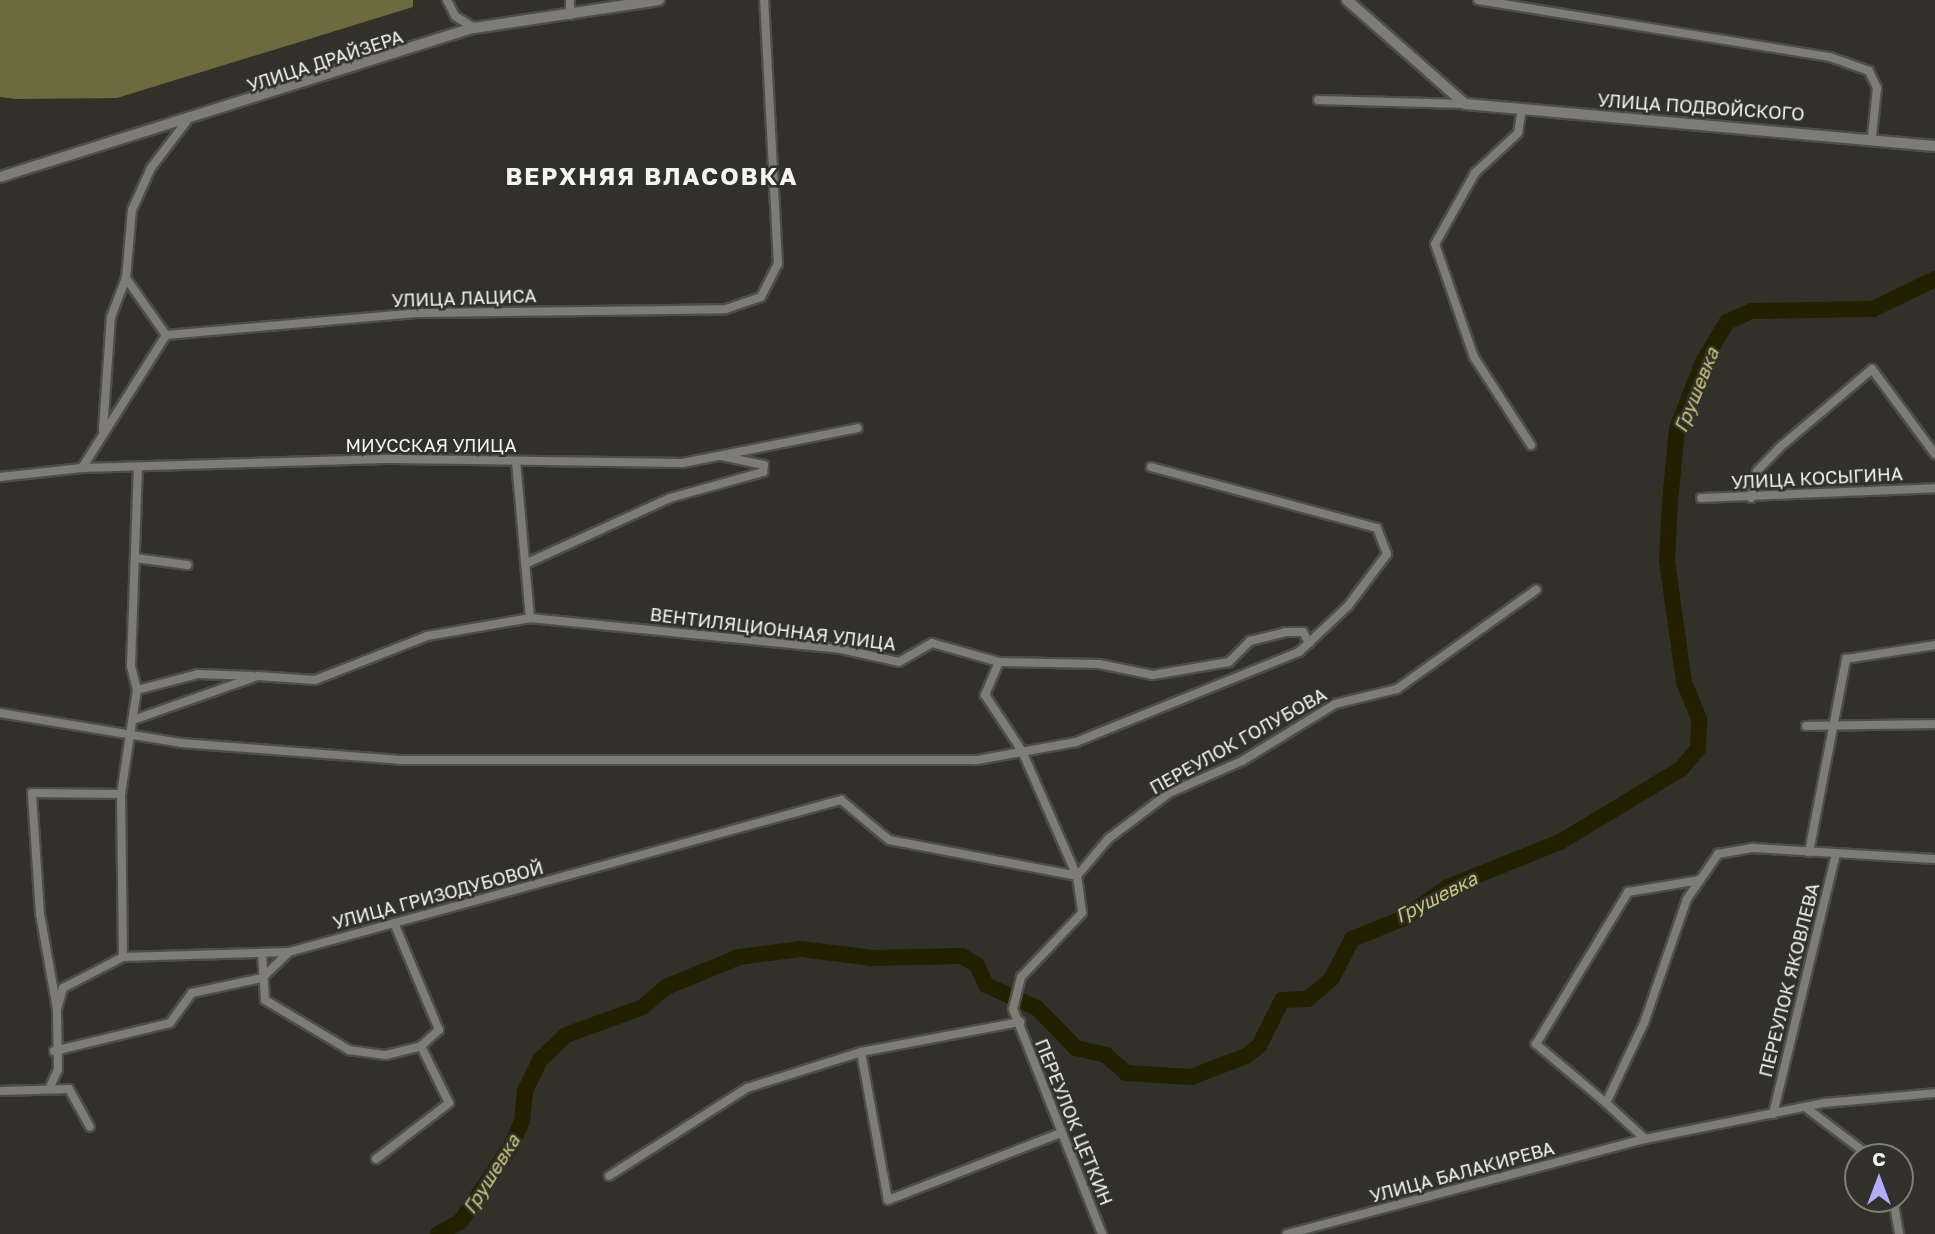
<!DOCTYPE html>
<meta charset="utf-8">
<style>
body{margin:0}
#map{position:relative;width:1935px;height:1234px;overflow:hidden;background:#31312a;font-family:"Golos Text",sans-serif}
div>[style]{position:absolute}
.forest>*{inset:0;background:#6c6a3e}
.river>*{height:16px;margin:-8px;padding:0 8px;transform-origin:8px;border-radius:8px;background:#222000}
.roads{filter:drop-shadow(2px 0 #4e4e48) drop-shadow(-2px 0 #4e4e48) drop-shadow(0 2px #4e4e48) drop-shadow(0 -2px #4e4e48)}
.minor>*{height:8px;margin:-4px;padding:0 4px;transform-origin:4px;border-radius:4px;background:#7d7d75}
.tertiary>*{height:10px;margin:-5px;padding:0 5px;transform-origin:5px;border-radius:5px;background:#7d7d75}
span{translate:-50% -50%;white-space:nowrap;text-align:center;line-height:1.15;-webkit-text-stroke:5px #31312a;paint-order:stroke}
.street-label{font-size:18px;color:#f4f4f0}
.water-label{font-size:19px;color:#c8c47c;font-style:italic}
.district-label{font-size:24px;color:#f4f4f0;font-weight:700;letter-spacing:2px}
.north{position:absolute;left:1844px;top:1143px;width:70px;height:70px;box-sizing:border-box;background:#31312a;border:2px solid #7f7f79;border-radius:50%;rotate:0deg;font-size:19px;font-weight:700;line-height:28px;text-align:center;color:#f4f4f0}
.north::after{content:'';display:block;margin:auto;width:24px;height:32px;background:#b1adfa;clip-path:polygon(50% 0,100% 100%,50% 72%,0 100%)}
</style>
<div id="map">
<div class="forest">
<i style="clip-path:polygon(0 0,413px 0,413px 7px,117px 98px,15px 99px,0 97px)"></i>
</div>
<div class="river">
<i style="left:438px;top:1234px;width:26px;rotate:-29deg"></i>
<i style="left:461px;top:1221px;width:90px;rotate:-56.3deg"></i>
<i style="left:511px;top:1146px;width:27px;rotate:-66deg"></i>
<i style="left:522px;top:1121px;width:30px;rotate:-84deg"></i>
<i style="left:525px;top:1091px;width:34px;rotate:-64deg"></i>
<i style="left:540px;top:1060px;width:36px;rotate:-44deg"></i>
<i style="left:566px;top:1035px;width:82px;rotate:-20deg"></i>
<i style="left:643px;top:1007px;width:30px;rotate:-41deg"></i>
<i style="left:666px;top:987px;width:79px;rotate:-22.3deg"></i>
<i style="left:739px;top:957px;width:63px;rotate:-7.4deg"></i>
<i style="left:801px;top:949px;width:72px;rotate:7.2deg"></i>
<i style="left:872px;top:958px;width:90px;rotate:-1.3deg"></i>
<i style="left:962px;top:956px;width:17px;rotate:31deg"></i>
<i style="left:977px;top:965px;width:22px;rotate:66deg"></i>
<i style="left:986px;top:985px;width:56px;rotate:24.3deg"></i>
<i style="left:1037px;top:1008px;width:56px;rotate:45.7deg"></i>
<i style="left:1076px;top:1048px;width:31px;rotate:13deg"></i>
<i style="left:1106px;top:1055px;width:27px;rotate:42deg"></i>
<i style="left:1126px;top:1073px;width:65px;rotate:3.5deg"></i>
<i style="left:1191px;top:1077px;width:59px;rotate:-20.9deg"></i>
<i style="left:1246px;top:1056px;width:16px;rotate:-38deg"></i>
<i style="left:1259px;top:1046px;width:51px;rotate:-63.4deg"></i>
<i style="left:1282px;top:1000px;width:26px;rotate:-2deg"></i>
<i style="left:1308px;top:999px;width:32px;rotate:-41deg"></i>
<i style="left:1332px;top:978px;width:44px;rotate:-62.9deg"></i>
<i style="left:1352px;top:939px;width:54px;rotate:-21.8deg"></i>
<i style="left:1402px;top:919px;width:56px;rotate:-34.8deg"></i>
<i style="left:1448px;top:887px;width:121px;rotate:-21.9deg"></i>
<i style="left:1560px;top:842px;width:141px;rotate:-31.1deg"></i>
<i style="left:1681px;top:769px;width:26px;rotate:-50deg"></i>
<i style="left:1698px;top:749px;width:30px;rotate:-88deg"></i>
<i style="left:1699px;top:719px;width:40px;rotate:-112deg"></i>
<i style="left:1684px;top:682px;width:122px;rotate:-98deg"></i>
<i style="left:1667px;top:561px;width:60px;rotate:-87.1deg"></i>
<i style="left:1670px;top:501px;width:72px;rotate:-84.4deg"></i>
<i style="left:1677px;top:429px;width:72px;rotate:-68.8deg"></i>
<i style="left:1703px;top:362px;width:47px;rotate:-59deg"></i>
<i style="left:1727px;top:322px;width:27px;rotate:-24deg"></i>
<i style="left:1752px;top:311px;width:121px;rotate:-0.9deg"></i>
<i style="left:1873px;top:309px;width:69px;rotate:-25.8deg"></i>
</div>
<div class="roads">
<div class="minor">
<i style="left:447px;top:0;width:18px;rotate:63deg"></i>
<i style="left:455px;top:16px;width:22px;rotate:32deg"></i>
<i style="left:570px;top:0;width:15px;rotate:90deg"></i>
<i style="left:1478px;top:0;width:357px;rotate:9.2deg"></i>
<i style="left:1830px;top:57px;width:41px;rotate:19.7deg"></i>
<i style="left:1869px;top:71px;width:19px;rotate:65deg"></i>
<i style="left:1877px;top:88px;width:48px;rotate:95.9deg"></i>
<i style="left:1318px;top:100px;width:147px;rotate:1.6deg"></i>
<i style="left:1522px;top:108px;width:25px;rotate:99deg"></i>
<i style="left:1518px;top:133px;width:59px;rotate:137.1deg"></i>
<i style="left:1475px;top:173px;width:81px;rotate:119.4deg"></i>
<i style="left:1435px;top:244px;width:120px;rotate:71deg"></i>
<i style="left:1474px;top:357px;width:105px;rotate:57.1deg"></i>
<i style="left:166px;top:335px;width:254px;rotate:-5deg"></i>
<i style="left:419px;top:313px;width:307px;rotate:-0.7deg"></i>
<i style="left:726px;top:309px;width:37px;rotate:-19deg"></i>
<i style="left:761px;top:297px;width:37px;rotate:-63deg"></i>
<i style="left:778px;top:264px;width:264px;rotate:-93deg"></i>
<i style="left:103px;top:430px;width:113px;rotate:-86deg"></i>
<i style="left:111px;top:317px;width:42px;rotate:-69deg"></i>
<i style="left:516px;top:461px;width:158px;rotate:84.9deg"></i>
<i style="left:82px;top:468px;width:157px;rotate:-57.7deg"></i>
<i style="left:166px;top:335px;width:70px;rotate:-125.1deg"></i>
<i style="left:126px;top:278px;width:68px;rotate:-85deg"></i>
<i style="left:132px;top:210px;width:46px;rotate:-65.7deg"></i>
<i style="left:151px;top:168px;width:58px;rotate:-52.7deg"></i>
<i style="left:0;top:477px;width:82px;rotate:-6.3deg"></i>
<i style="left:82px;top:468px;width:311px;rotate:-1.7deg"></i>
<i style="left:393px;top:459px;width:290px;rotate:0.8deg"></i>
<i style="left:683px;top:463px;width:178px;rotate:-11.3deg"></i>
<i style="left:1701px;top:498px;width:234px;rotate:-2.4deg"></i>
<i style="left:1751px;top:498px;width:28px;rotate:-77deg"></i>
<i style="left:1757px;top:471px;width:32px;rotate:-46deg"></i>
<i style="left:1779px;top:448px;width:122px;rotate:-40.3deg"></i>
<i style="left:1872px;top:369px;width:106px;rotate:53.5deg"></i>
<i style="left:135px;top:558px;width:53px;rotate:7.5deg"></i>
<i style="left:525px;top:564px;width:159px;rotate:-24.5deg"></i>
<i style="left:670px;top:498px;width:97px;rotate:-15.6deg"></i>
<i style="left:763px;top:472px;width:7px;rotate:-82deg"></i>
<i style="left:764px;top:465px;width:45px;rotate:-168.4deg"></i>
<i style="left:999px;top:662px;width:36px;rotate:113deg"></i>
<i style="left:985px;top:695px;width:67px;rotate:56.5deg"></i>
<i style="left:1022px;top:751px;width:137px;rotate:66.3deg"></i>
<i style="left:1077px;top:876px;width:48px;rotate:-50deg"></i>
<i style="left:1108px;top:839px;width:76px;rotate:-37deg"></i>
<i style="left:1169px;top:793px;width:80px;rotate:-23.7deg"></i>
<i style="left:1242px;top:761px;width:109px;rotate:-31.5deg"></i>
<i style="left:1335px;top:704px;width:64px;rotate:-13.6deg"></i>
<i style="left:1397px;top:689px;width:171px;rotate:-35.5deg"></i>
<i style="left:137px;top:690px;width:63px;rotate:-14.7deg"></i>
<i style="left:198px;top:674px;width:54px;rotate:2.1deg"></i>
<i style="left:0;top:713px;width:183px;rotate:9.4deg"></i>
<i style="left:181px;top:743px;width:220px;rotate:4.4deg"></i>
<i style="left:400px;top:760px;width:577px"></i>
<i style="left:977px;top:760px;width:101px;rotate:-10.3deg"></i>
<i style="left:1076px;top:742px;width:240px;rotate:-22deg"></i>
<i style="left:1299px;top:652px;width:67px;rotate:-43.2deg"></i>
<i style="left:1348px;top:606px;width:65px;rotate:-53.1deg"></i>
<i style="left:1387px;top:554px;width:28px;rotate:-111deg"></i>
<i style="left:1377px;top:528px;width:234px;rotate:-164.9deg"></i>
<i style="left:133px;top:720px;width:133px;rotate:-19.4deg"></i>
<i style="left:258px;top:676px;width:57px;rotate:4deg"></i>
<i style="left:315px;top:680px;width:120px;rotate:-21.4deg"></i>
<i style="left:427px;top:636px;width:105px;rotate:-9.9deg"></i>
<i style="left:530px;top:618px;width:313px;rotate:5.7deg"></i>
<i style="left:841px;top:649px;width:59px;rotate:12.6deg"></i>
<i style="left:899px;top:662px;width:38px;rotate:-30deg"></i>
<i style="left:932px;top:643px;width:70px;rotate:15.8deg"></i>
<i style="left:999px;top:662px;width:100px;rotate:1.1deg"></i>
<i style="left:1099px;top:664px;width:55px;rotate:11.5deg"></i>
<i style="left:1153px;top:675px;width:77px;rotate:-9.7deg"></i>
<i style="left:1229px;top:662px;width:30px;rotate:-45deg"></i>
<i style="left:1250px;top:641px;width:36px;rotate:-14deg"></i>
<i style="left:1285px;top:632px;width:18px"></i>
<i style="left:1303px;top:632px;width:13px;rotate:61deg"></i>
<i style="left:1806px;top:726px;width:129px;rotate:-0.9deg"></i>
<i style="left:1809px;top:852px;width:197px;rotate:-79.1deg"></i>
<i style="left:1846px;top:659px;width:90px;rotate:-8.9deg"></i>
<i style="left:262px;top:953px;width:47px;rotate:86.3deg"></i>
<i style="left:265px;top:1000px;width:98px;rotate:30.8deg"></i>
<i style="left:349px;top:1050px;width:37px;rotate:8deg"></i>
<i style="left:386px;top:1055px;width:36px;rotate:-14deg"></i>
<i style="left:421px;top:1046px;width:24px;rotate:-42deg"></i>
<i style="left:439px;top:1030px;width:116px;rotate:-112.8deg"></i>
<i style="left:123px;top:957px;width:163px;rotate:-90.7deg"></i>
<i style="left:121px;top:794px;width:105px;rotate:-81.3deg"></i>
<i style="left:137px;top:690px;width:25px;rotate:-104deg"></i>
<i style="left:131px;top:666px;width:198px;rotate:-88deg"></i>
<i style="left:57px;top:1009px;width:22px;rotate:-74deg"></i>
<i style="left:63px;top:988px;width:68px;rotate:-27.3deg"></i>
<i style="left:123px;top:957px;width:166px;rotate:-1.7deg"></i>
<i style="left:289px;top:952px;width:573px;rotate:-15.4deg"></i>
<i style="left:841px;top:800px;width:62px;rotate:39.8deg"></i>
<i style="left:889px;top:840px;width:191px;rotate:10.8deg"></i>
<i style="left:1077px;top:876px;width:37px;rotate:82deg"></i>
<i style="left:1082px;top:913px;width:88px;rotate:133.6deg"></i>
<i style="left:1021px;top:977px;width:33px;rotate:104deg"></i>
<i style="left:1013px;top:1009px;width:242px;rotate:68.4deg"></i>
<i style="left:54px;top:1051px;width:119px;rotate:-13.6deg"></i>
<i style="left:170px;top:1023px;width:37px;rotate:-54deg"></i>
<i style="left:192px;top:993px;width:72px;rotate:-12.1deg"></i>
<i style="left:262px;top:978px;width:37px;rotate:-44deg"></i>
<i style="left:861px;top:1052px;width:150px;rotate:79.7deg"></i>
<i style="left:888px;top:1200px;width:182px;rotate:-21.2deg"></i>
<i style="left:51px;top:1085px;width:17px;rotate:-66deg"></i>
<i style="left:58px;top:1069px;width:60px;rotate:-91deg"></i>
<i style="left:57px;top:1009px;width:97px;rotate:-100.1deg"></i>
<i style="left:40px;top:914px;width:121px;rotate:-93.8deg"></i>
<i style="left:32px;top:793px;width:89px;rotate:0.6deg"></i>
<i style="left:0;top:1091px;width:69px;rotate:-1.7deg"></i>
<i style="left:69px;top:1089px;width:43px;rotate:61.1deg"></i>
<i style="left:1606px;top:1103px;width:92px;rotate:-139.9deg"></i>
<i style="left:1536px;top:1044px;width:178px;rotate:-58.8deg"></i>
<i style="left:1628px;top:892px;width:73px;rotate:-9.5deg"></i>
<i style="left:1805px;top:1107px;width:83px;rotate:37.1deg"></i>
<i style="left:1773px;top:1114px;width:268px;rotate:-76.4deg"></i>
<i style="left:1645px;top:1139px;width:53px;rotate:-137.3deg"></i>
<i style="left:1606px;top:1103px;width:89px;rotate:-64.6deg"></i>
<i style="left:1644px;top:1023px;width:131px;rotate:-70.9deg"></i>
<i style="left:1687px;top:899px;width:55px;rotate:-55.4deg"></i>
<i style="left:1718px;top:854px;width:36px;rotate:-10deg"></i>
<i style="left:1753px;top:848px;width:182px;rotate:3.5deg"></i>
<i style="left:376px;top:1159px;width:92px;rotate:-37.5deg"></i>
<i style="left:449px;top:1103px;width:64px;rotate:-116.2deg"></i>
<i style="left:609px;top:1176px;width:164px;rotate:-32.5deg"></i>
<i style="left:747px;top:1088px;width:120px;rotate:-17.5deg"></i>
<i style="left:861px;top:1052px;width:162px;rotate:-10.7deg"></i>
<i style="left:1893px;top:1199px;width:36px;rotate:80deg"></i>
<i style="left:1287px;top:1234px;width:370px;rotate:-14.9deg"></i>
<i style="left:1645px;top:1139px;width:183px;rotate:-11.4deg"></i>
<i style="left:1824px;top:1103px;width:111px;rotate:-5.1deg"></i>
</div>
<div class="tertiary">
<i style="left:1347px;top:0;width:157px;rotate:41.4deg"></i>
<i style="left:1465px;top:104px;width:472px;rotate:5.1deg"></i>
<i style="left:0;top:177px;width:497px;rotate:-17.5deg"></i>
<i style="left:474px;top:28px;width:187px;rotate:-8.6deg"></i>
</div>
</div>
<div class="street-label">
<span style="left:325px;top:61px;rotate:-18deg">УЛИЦА ДРАЙЗЕРА</span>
<span style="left:1701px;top:107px;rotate:4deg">УЛИЦА ПОДВОЙСКОГО</span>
<span style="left:464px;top:298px;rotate:-2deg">УЛИЦА ЛАЦИСА</span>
<span style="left:431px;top:445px">МИУССКАЯ УЛИЦА</span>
<span style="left:1817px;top:478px;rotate:-3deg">УЛИЦА КОСЫГИНА</span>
<span style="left:773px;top:629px;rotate:7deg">ВЕНТИЛЯЦИОННАЯ УЛИЦА</span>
<span style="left:1238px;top:741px;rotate:-29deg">ПЕРЕУЛОК ГОЛУБОВА</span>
<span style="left:438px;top:895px;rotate:-15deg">УЛИЦА ГРИЗОДУБОВОЙ</span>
<span style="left:1789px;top:980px;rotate:-76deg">ПЕРЕУЛОК ЯКОВЛЕВА</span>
<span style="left:1074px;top:1122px;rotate:68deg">ПЕРЕУЛОК ЦЕТКИН</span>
<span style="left:1462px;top:1172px;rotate:-15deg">УЛИЦА БАЛАКИРЕВА</span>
</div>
<div class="water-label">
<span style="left:1696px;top:390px;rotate:-68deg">Грушевка</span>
<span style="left:1436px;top:897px;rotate:-27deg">Грушевка</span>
<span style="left:491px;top:1174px;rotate:-58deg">Грушевка</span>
</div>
<div class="district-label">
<span style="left:652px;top:176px">ВЕРХНЯЯ ВЛАСОВКА</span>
</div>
<div class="north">С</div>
</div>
